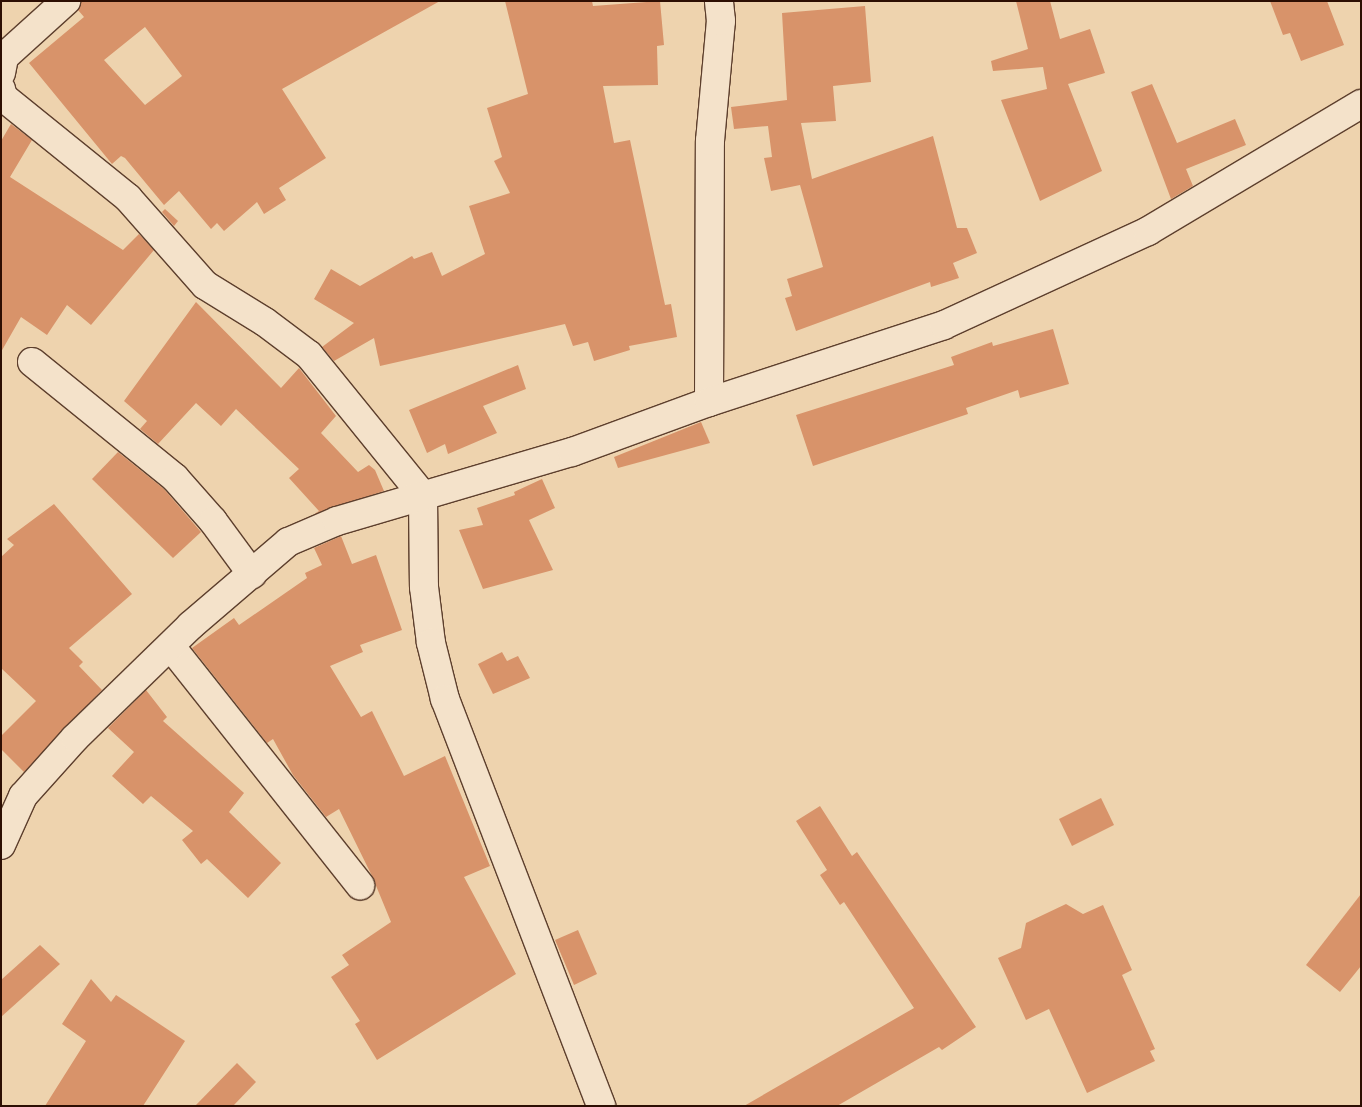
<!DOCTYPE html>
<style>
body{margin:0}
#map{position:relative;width:1362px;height:1107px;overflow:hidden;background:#eed3ae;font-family:"Gentium Book Plus",serif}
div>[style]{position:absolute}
.building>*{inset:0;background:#d8936a}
.roads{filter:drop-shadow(1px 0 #5d3f2d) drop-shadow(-1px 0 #5d3f2d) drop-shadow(0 1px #5d3f2d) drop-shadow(0 -1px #5d3f2d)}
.minor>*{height:28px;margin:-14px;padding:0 14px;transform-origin:14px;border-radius:14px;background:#f4e2ca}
span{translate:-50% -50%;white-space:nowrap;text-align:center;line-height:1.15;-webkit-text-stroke:4px #f4e2ca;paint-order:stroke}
.frame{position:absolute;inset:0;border:2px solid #2d0e02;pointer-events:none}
</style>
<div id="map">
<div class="building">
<i style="clip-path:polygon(evenodd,81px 1px,440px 1px,282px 89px,326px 158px,279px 188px,286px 200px,264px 214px,257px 202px,224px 231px,217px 223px,211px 229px,179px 191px,164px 205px,125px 158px,121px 156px,112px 164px,29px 63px,84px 17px,78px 10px,81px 1px,145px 27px,182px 76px,145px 105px,104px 60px,145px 27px)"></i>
<i style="clip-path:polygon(505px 1px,592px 1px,593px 6px,660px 1px,664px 45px,657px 46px,658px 85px,603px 86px,614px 143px,630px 140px,665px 305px,671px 304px,677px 337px,629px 346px,630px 350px,594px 361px,588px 342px,573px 346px,565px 324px,380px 366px,374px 338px,334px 361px,322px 347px,354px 323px,314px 299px,331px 269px,360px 286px,412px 256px,414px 259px,432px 252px,442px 276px,485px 254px,469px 206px,510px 193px,494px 161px,502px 157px,487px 108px,528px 94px)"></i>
<i style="clip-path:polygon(1016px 1px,1050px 1px,1060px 39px,1090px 29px,1105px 73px,1068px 84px,1102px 171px,1040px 201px,1001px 100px,1047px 89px,1043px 67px,993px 71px,991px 61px,1028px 49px)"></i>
<i style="clip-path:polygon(1270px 1px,1327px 1px,1344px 45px,1301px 61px,1290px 33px,1283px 35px)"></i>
<i style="clip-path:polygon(865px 6px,871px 82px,833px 86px,836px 121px,801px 123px,812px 179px,933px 136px,957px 228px,967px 228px,977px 253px,953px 263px,959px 278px,931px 287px,930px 282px,796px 331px,785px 298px,792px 296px,787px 279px,823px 267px,800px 185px,771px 191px,764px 158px,772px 157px,768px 126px,734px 129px,731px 107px,787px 100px,782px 13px)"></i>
<i style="clip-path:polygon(1152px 84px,1177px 143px,1235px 119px,1246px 145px,1186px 169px,1193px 186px,1171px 199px,1131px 92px)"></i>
<i style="clip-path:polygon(11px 124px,32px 140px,10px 177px,123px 250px,139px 234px,154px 250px,91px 325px,67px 305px,47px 335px,21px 317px,1px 352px,1px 141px)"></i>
<i style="clip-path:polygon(165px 209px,178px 221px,174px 226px,162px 212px)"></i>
<i style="clip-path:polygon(196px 302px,281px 388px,299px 368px,336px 416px,321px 433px,358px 472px,369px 465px,375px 470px,384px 491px,314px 514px,319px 511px,289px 478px,299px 469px,236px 409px,221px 426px,196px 403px,158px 444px,140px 429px,147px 421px,124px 401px)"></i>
<i style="clip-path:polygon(1053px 329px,1069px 384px,1020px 398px,1018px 390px,966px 408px,968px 414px,813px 466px,796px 415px,954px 365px,951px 357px,992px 342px,993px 346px)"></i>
<i style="clip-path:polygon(518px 365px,526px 389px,483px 406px,497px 433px,448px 454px,445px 444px,427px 453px,409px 410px)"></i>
<i style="clip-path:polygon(701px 422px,710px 443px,618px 468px,614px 457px)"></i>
<i style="clip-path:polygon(118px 452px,164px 489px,201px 532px,173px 558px,92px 479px)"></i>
<i style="clip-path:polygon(542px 479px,555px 508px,529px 520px,553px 570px,483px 589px,459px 530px,483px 525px,477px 508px,515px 495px,514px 492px)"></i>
<i style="clip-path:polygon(54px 504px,132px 594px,69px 648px,83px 662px,79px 666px,102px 690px,24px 772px,1px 749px,1px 736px,36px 701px,1px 668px,1px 557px,14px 545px,7px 539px)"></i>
<i style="clip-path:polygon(341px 536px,352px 564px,376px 555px,402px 630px,360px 645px,363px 652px,330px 666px,361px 717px,372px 711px,404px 776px,445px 756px,490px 866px,464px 877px,516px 974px,377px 1060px,355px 1024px,360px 1021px,331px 977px,349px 965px,342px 955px,391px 922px,372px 876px,339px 809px,326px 817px,293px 775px,273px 739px,267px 743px,192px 648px,234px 618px,239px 625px,307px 578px,305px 573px,322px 565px,314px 548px)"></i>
<i style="clip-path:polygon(502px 652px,507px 661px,518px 656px,530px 678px,493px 694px,478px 664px)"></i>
<i style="clip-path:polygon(146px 690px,167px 717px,163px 721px,244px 793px,229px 812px,281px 863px,248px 898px,207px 859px,201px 864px,182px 840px,193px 831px,151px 796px,143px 804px,112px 776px,134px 752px,108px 728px)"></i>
<i style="clip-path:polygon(1101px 798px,1114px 825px,1072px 846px,1059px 819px)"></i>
<i style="clip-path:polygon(820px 806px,852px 856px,857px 852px,976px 1027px,942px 1050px,939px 1047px,837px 1106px,744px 1106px,914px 1008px,844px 902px,840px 905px,820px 875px,827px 870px,796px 821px)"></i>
<i style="clip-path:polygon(1361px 894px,1361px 966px,1340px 992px,1306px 965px)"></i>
<i style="clip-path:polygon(1066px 904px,1083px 914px,1103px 905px,1132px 970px,1122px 975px,1155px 1049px,1150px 1051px,1155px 1061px,1087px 1093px,1049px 1009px,1026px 1020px,998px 958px,1021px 948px,1026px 923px)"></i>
<i style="clip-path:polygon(578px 930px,597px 974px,574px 985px,555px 940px)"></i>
<i style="clip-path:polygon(40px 945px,60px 964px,1px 1017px,1px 980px)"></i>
<i style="clip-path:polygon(91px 979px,111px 1002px,116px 995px,185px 1041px,143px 1106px,45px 1106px,86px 1041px,62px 1024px)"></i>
<i style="clip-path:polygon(237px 1063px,256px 1082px,233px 1106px,195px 1106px)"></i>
</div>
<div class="roads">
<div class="minor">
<i style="left:1px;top:73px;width:16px;rotate:-79deg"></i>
<i style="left:4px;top:57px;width:84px;rotate:-42.1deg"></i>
<i style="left:1px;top:89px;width:8px;rotate:76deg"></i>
<i style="left:3px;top:97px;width:161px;rotate:38.9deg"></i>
<i style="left:128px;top:198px;width:116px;rotate:48.5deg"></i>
<i style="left:205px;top:285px;width:70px;rotate:31.7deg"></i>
<i style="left:265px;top:322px;width:55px;rotate:36.9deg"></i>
<i style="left:309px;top:355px;width:181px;rotate:51deg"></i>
<i style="left:423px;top:496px;width:91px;rotate:89.4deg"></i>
<i style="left:424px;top:587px;width:56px;rotate:82.9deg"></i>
<i style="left:431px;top:643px;width:58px;rotate:76deg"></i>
<i style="left:445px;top:699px;width:436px;rotate:69deg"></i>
<i style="left:32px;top:362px;width:184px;rotate:39deg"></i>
<i style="left:175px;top:478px;width:57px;rotate:48.5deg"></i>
<i style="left:213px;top:521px;width:66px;rotate:53.7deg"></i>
<i style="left:709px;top:402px;width:261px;rotate:-89.8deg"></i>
<i style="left:710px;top:141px;width:121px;rotate:-84.8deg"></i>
<i style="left:721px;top:21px;width:20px;rotate:-96deg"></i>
<i style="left:172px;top:648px;width:303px;rotate:51.6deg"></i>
<i style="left:1px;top:845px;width:54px;rotate:-65.8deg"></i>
<i style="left:23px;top:796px;width:78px;rotate:-48.1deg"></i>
<i style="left:75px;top:738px;width:161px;rotate:-44.2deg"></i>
<i style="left:190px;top:626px;width:129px;rotate:-40.6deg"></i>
<i style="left:288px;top:542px;width:53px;rotate:-23.2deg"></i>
<i style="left:337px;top:521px;width:245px;rotate:-16.4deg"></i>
<i style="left:572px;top:452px;width:146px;rotate:-20.1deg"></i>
<i style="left:709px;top:402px;width:247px;rotate:-18.1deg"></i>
<i style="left:944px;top:325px;width:225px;rotate:-24.7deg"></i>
<i style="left:1148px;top:231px;width:248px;rotate:-30.8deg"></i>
</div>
</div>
<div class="frame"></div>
</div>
